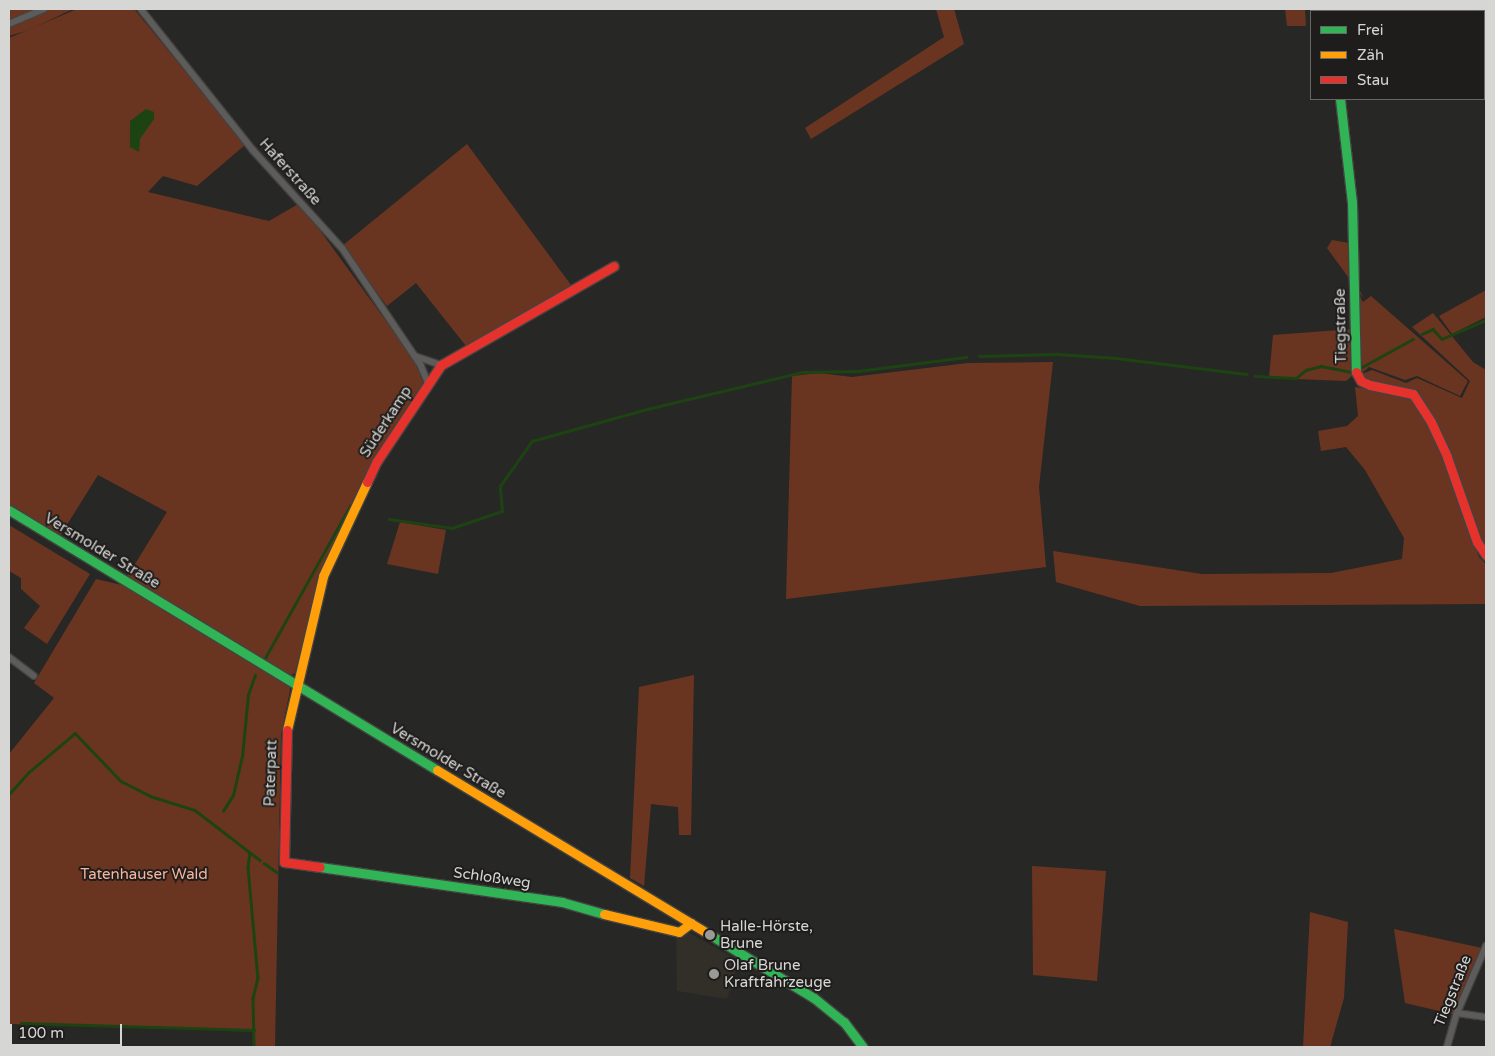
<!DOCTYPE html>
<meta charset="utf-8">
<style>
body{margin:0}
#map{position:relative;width:1495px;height:1056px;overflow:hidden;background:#272726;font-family:"Varela Round",sans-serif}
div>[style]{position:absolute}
.built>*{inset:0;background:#312f28}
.green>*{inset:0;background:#6a3520}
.water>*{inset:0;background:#1e4312}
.stream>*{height:2.5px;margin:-1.25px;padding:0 1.25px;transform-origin:1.25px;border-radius:1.25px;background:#1e4312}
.roads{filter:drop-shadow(1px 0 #434342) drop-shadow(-1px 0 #434342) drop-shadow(0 1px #434342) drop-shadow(0 -1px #434342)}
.street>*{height:5.5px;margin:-2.75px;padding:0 2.75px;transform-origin:2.75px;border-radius:2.75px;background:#5d5c5b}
.fast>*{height:9px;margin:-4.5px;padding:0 4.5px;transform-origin:4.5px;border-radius:4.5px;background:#30b455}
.slow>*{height:9px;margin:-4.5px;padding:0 4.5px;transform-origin:4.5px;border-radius:4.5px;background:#ff9f0a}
.jam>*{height:9px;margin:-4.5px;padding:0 4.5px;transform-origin:4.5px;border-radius:4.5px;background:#e5322d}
.dots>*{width:14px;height:14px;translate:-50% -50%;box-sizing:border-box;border:2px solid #1e1d1b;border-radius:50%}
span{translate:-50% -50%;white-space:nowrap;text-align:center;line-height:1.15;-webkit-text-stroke:4px #1e1d1b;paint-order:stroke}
.street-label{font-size:15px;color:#d6d6d4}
.park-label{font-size:15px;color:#f9b49b}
.poi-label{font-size:15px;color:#d6d6d4}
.left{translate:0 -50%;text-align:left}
.frame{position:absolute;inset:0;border:10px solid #d6d6d4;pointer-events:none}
.legend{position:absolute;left:1310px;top:10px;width:175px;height:90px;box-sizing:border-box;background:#1e1d1b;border:1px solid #686765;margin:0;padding:6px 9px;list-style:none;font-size:15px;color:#d6d6d4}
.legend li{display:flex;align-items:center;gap:10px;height:25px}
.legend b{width:25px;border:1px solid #686765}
.scale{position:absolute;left:10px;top:1024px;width:112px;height:22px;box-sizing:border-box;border:2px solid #d6d6d4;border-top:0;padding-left:6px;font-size:15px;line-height:18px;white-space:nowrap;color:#d6d6d4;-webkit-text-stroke:4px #1e1d1b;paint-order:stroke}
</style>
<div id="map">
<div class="built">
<i style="clip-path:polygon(688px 932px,739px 961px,727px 999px,677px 991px,676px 935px)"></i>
</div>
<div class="green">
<i style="clip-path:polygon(9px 9px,73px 9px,29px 30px,9px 36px)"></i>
<i style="clip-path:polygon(77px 9px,135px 10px,245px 145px,197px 186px,163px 176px,148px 192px,269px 221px,300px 203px,415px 361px,423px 383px,401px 425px,374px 457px,352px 502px,320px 575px,295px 673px,290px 676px,290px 690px,281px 735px,275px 1047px,255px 1047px,254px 1030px,9px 1024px,9px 754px,54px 698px,34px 683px,96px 579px,122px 585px,167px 512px,98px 475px,60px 536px,9px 505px,9px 38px)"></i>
<i style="clip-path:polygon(936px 9px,954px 9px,964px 44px,811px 139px,805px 128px,944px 37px)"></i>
<i style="clip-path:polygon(1285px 9px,1305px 9px,1306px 26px,1287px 26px)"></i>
<i style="clip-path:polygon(467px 144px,571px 285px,466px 346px,416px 283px,387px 306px,342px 246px)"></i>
<i style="clip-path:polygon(1332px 240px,1349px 243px,1350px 271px,1364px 299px,1327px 248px)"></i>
<i style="clip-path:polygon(1486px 290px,1486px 317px,1452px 334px,1439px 316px)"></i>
<i style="clip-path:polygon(1357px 292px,1363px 302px,1371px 296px,1468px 381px,1460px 396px,1417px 376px,1405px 380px,1369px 367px,1362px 373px,1359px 360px)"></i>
<i style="clip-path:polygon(1433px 313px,1473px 362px,1486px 370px,1486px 554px,1450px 456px,1418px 390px,1371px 382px,1362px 374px,1372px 370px,1406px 383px,1417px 378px,1462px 398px,1470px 381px,1412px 327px)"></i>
<i style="clip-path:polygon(1352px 329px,1353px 375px,1346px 381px,1269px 378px,1273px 335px)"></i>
<i style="clip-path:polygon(1053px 362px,1039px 487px,1046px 567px,786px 599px,792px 376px,819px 373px,852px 377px,968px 363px)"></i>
<i style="clip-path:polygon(1355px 387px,1411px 395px,1430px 423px,1479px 557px,1486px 564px,1486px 604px,1140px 606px,1056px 582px,1053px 551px,1202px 574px,1331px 573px,1402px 559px,1404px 538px,1365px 470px,1346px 447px,1321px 451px,1318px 431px,1347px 426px,1358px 416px)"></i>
<i style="clip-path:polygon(400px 522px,446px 530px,438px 574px,387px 564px)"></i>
<i style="clip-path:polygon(9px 525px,90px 574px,47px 644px,24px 628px,40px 606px,21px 589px,21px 578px,9px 571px)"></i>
<i style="clip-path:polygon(694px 675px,691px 835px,679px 835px,678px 807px,651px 804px,644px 886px,630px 878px,639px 687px)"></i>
<i style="clip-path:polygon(1032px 866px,1106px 871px,1097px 981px,1033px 975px)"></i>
<i style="clip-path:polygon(1310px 912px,1348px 922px,1344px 998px,1330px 1047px,1303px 1047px)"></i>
<i style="clip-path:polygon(1394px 929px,1482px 948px,1452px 1014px,1405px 1003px)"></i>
</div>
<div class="water">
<i style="clip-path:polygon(146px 109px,154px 112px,154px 119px,140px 139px,139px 152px,130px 147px,130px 121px)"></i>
</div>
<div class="stream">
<i style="left:1422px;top:334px;width:12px;rotate:-24deg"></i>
<i style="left:1433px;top:329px;width:13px;rotate:48deg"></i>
<i style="left:1442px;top:339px;width:48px;rotate:-23.4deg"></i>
<i style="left:979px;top:356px;width:78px;rotate:-1.5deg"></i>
<i style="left:1057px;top:354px;width:59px;rotate:3.9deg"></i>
<i style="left:1116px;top:358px;width:131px;rotate:7deg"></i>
<i style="left:1362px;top:367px;width:58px;rotate:-28.8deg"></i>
<i style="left:1255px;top:376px;width:41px;rotate:2.8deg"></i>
<i style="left:1296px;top:378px;width:13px;rotate:-39deg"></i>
<i style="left:1306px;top:370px;width:16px;rotate:-15deg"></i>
<i style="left:1321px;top:366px;width:32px;rotate:11deg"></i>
<i style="left:389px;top:519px;width:64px;rotate:8.1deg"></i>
<i style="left:452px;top:528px;width:53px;rotate:-18.8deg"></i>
<i style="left:502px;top:511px;width:25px;rotate:-95deg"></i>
<i style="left:500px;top:486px;width:55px;rotate:-54.6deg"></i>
<i style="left:532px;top:441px;width:119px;rotate:-15.5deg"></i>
<i style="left:647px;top:409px;width:159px;rotate:-13.4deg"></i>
<i style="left:802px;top:372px;width:56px;rotate:-1deg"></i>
<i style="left:858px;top:371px;width:109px;rotate:-7.4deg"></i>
<i style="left:265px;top:658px;width:174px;rotate:-60.8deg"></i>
<i style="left:9px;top:794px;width:30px;rotate:-48deg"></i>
<i style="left:29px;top:772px;width:60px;rotate:-40.3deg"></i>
<i style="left:75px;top:733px;width:66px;rotate:46.2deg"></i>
<i style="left:121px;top:781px;width:33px;rotate:27deg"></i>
<i style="left:150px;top:796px;width:47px;rotate:17.3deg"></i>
<i style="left:195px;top:810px;width:82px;rotate:37.6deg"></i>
<i style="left:223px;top:811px;width:19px;rotate:-58deg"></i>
<i style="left:233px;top:795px;width:39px;rotate:-77deg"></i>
<i style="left:242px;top:757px;width:62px;rotate:-84.5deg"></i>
<i style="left:248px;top:695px;width:21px;rotate:-71deg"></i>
<i style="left:250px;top:853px;width:14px;rotate:98deg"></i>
<i style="left:248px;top:867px;width:111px;rotate:84.9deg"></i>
<i style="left:258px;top:978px;width:21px;rotate:104deg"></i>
<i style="left:253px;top:998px;width:49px;rotate:88.8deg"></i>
<i style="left:264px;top:863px;width:16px;rotate:35deg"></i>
<i style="left:21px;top:1023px;width:233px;rotate:1.7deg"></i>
</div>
<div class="roads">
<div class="street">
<i style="left:141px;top:9px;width:180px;rotate:51.5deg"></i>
<i style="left:253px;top:150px;width:134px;rotate:47.7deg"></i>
<i style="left:343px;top:249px;width:140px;rotate:56.1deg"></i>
<i style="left:421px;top:365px;width:18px;rotate:68deg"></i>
<i style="left:1355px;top:9px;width:2px;rotate:90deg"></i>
<i style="left:1447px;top:11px;width:5px;rotate:-22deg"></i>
<i style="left:9px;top:24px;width:38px;rotate:-23deg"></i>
<i style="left:415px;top:356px;width:28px;rotate:19deg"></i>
<i style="left:9px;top:657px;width:31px;rotate:37deg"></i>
<i style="left:1457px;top:1013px;width:29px;rotate:8deg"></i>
<i style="left:1447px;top:1047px;width:35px;rotate:-74deg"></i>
<i style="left:1457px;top:1013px;width:73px;rotate:-66.6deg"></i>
</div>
<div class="fast">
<i style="left:1340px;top:99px;width:104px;rotate:83.4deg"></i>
<i style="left:1352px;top:202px;width:170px;rotate:88.7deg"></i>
<i style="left:9px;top:510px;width:501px;rotate:31.28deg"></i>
<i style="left:320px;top:867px;width:245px;rotate:8.2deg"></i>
<i style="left:562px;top:902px;width:44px;rotate:15.9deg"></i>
<i style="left:712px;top:936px;width:119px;rotate:31.3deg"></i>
<i style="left:814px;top:998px;width:38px;rotate:39deg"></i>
<i style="left:844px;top:1022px;width:31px;rotate:53deg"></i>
</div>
<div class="slow">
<i style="left:287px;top:730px;width:158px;rotate:-76.8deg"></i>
<i style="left:323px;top:576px;width:104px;rotate:-64.9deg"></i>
<i style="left:437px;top:770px;width:321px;rotate:31.1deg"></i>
<i style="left:604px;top:914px;width:77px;rotate:13.5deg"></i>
<i style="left:679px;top:932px;width:15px;rotate:-37deg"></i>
</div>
<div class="jam">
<i style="left:1356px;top:372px;width:10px;rotate:61deg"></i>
<i style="left:1361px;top:381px;width:10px;rotate:24deg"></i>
<i style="left:1370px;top:385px;width:44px;rotate:11.8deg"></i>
<i style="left:1413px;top:394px;width:33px;rotate:57deg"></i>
<i style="left:1431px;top:422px;width:38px;rotate:65deg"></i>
<i style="left:1447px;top:457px;width:90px;rotate:70.6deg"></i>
<i style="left:1477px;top:542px;width:16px;rotate:55deg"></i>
<i style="left:367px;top:482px;width:23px;rotate:-65deg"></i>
<i style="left:377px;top:461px;width:115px;rotate:-56.3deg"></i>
<i style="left:441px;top:365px;width:199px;rotate:-29.8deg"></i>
<i style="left:287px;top:730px;width:132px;rotate:91.3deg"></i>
<i style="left:284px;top:862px;width:36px;rotate:8deg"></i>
</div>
</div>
<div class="dots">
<i style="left:710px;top:935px;background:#999997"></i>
<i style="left:714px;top:974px;background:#999997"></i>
</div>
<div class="street-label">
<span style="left:290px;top:172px;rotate:48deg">Haferstraße</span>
<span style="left:1341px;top:326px;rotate:-91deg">Tiegstraße</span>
<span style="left:386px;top:422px;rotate:-57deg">Süderkamp</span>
<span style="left:102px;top:551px;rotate:31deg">Versmolder Straße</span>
<span style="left:448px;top:761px;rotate:31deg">Versmolder Straße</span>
<span style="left:271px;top:773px;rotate:-88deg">Paterpatt</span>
<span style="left:492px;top:878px;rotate:8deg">Schloßweg</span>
<span style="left:1453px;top:991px;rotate:-68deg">Tiegstraße</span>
</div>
<div class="park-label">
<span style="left:144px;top:875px">Tatenhauser Wald</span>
</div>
<div class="poi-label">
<span class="left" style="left:720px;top:935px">Halle-Hörste,<br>Brune</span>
<span class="left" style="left:724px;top:974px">Olaf Brune<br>Kraftfahrzeuge</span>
</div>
<div class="frame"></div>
<ul class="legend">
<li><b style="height:6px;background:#30b455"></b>Frei</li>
<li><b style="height:6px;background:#ff9f0a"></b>Zäh</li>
<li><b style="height:6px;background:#e5322d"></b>Stau</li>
</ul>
<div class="scale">100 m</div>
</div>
